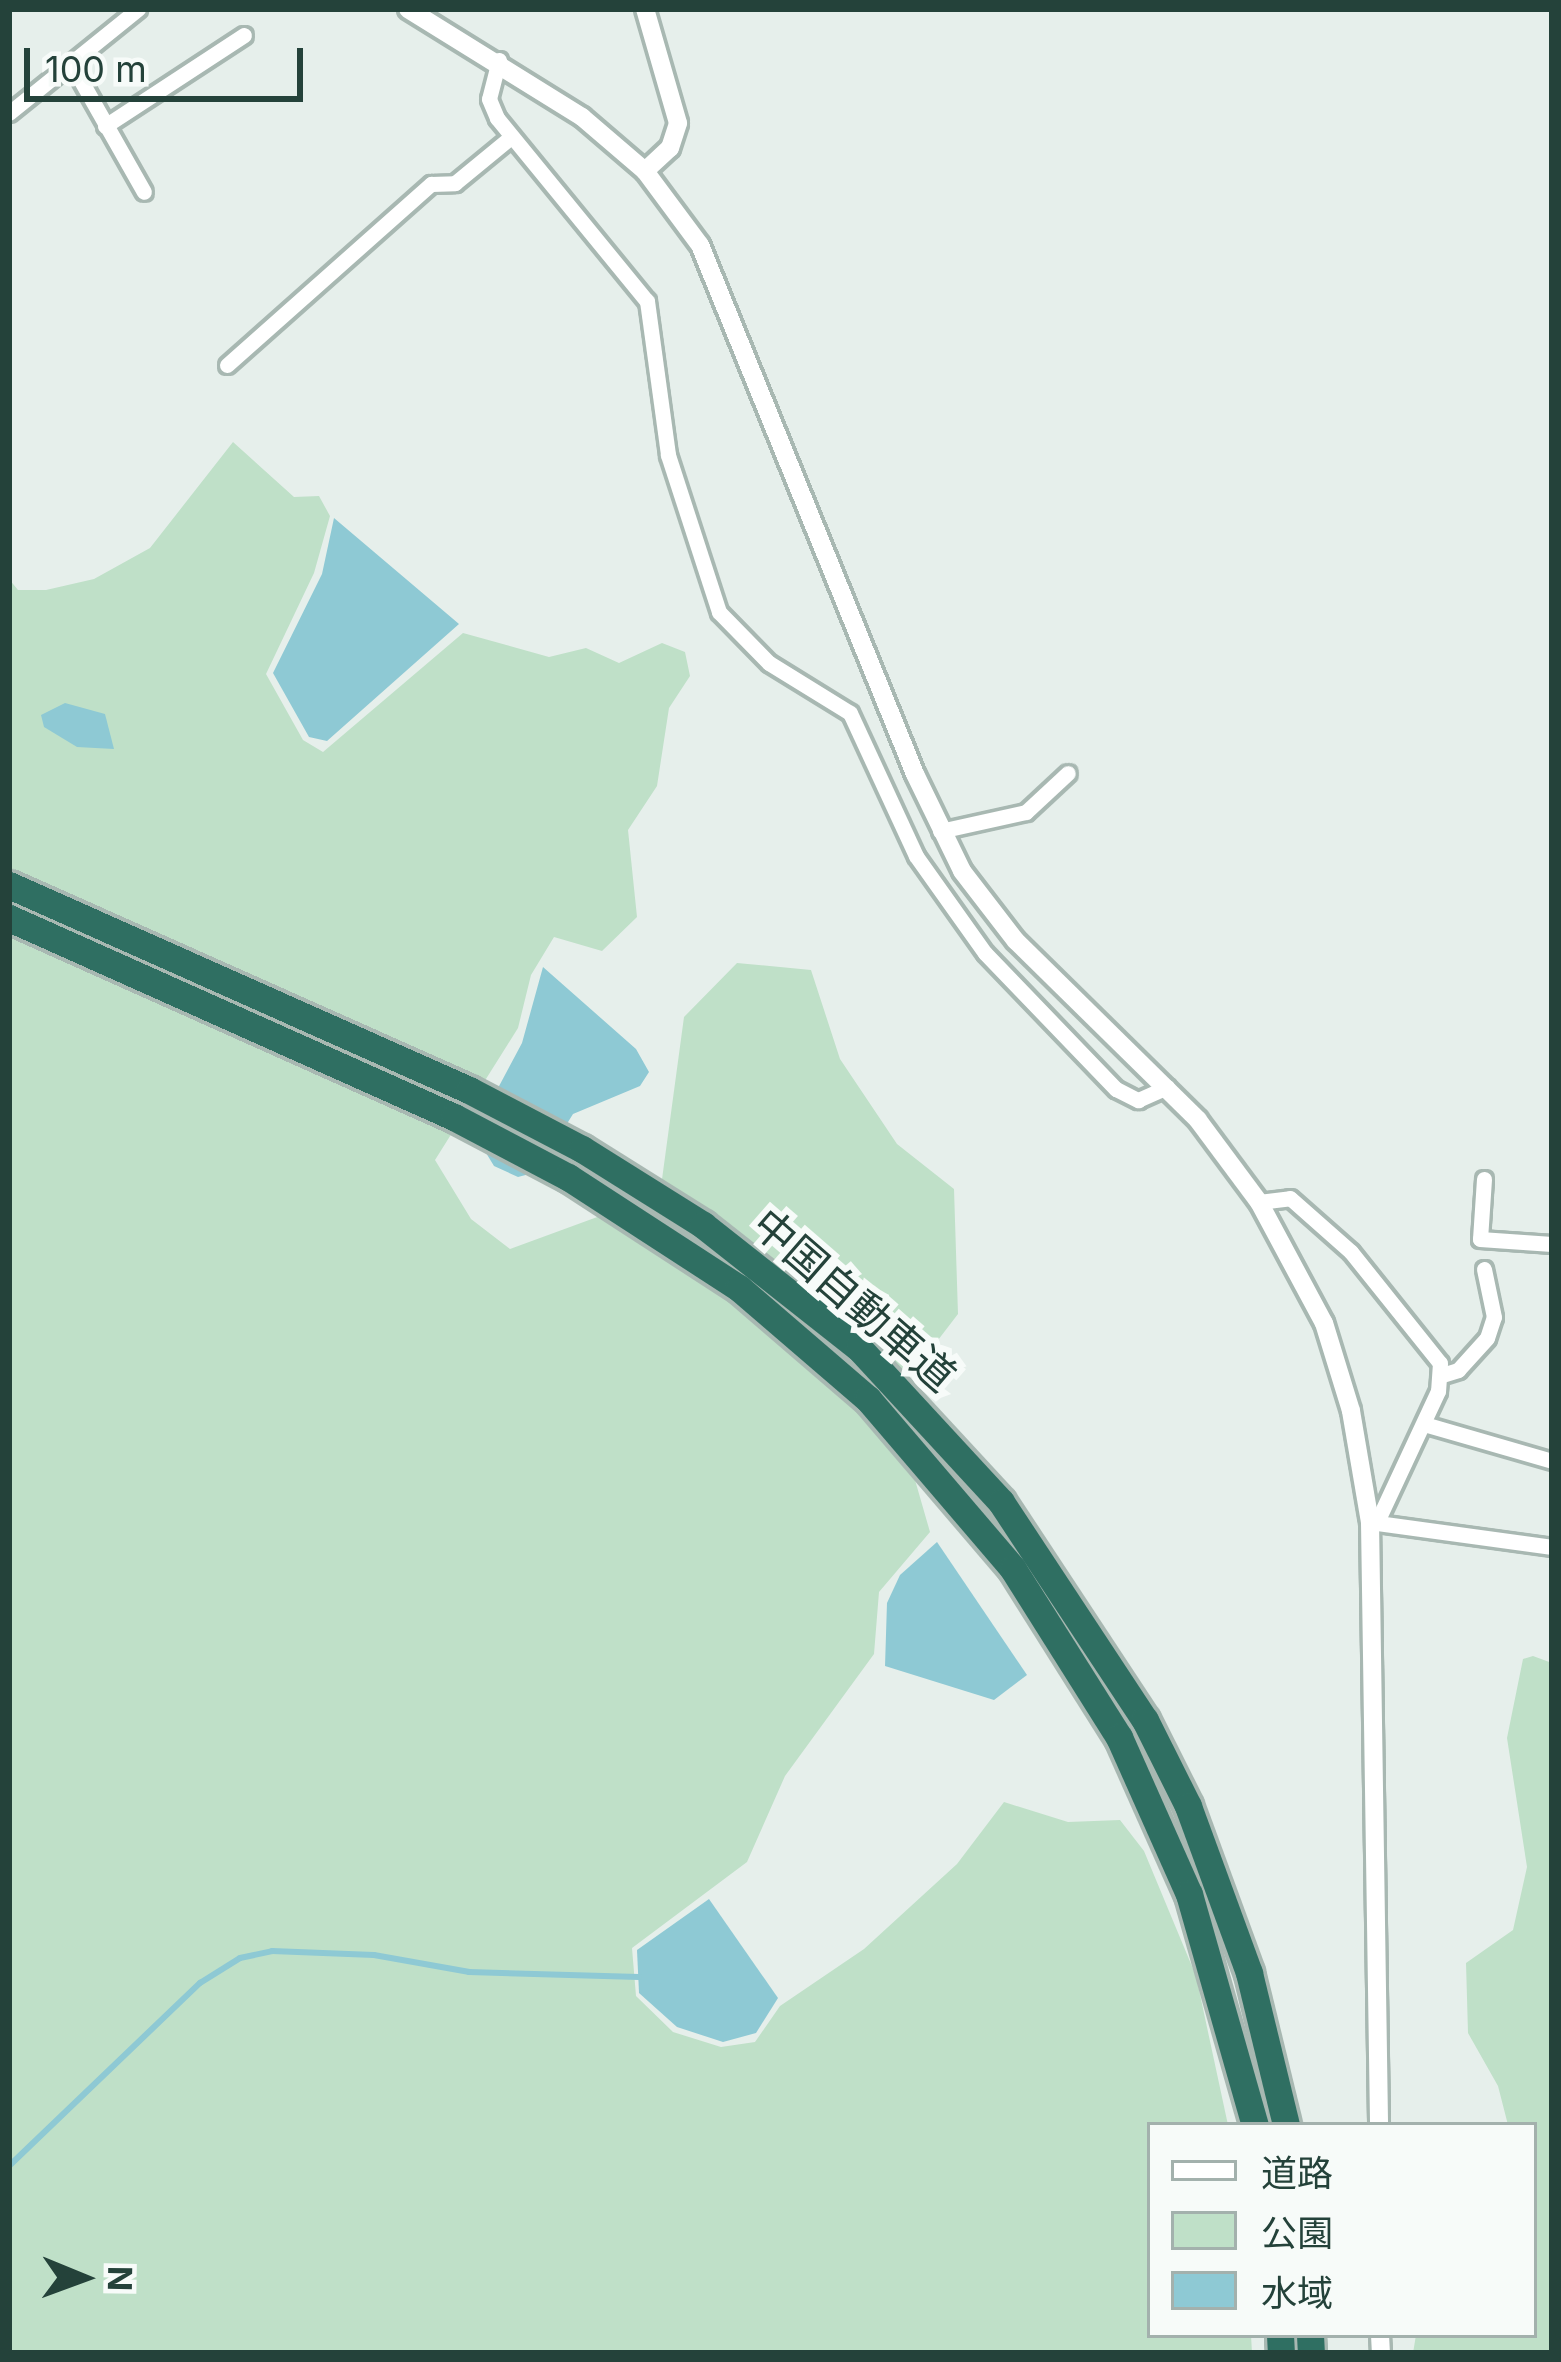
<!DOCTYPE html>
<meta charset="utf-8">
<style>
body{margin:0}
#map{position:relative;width:1561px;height:2362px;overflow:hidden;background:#e6efeb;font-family:Inter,"Noto Sans JP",sans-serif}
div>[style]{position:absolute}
.green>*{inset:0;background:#bfe0c8}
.water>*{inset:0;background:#8ec9d4}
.stream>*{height:6px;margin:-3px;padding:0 3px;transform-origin:3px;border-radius:3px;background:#8ec9d4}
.roads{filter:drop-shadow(3px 0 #a8b8b2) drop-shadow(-3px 0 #a8b8b2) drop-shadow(0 3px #a8b8b2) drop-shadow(0 -3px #a8b8b2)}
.minor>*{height:15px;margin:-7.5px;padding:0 7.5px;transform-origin:7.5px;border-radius:7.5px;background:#fff}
.tertiary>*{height:18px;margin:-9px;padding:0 9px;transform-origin:9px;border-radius:9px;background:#fff}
.motorway>*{height:27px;margin:-13.5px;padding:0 13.5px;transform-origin:13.5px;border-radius:13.5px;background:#2f6f62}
span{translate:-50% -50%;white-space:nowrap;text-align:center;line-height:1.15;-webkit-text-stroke:12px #f7fbf9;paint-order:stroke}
.street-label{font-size:42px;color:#24423a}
.frame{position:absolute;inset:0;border:12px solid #24423a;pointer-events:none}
.legend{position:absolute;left:1147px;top:2122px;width:390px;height:216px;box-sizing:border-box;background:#f7fbf9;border:3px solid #a3b1ad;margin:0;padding:15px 21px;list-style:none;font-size:36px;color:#24423a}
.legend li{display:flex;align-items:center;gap:24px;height:60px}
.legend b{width:60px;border:3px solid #a3b1ad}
.north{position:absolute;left:24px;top:2218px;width:120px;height:120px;-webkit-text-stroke:9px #f7fbf9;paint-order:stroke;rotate:91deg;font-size:33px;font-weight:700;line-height:48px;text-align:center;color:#24423a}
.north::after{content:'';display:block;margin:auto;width:42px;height:54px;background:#24423a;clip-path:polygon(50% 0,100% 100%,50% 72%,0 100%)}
.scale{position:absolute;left:24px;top:48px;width:279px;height:54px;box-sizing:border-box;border:6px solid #24423a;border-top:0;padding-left:15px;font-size:36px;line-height:42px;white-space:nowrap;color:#24423a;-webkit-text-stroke:9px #f7fbf9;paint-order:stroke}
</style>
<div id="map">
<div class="green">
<i style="clip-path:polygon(233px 442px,294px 497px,319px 496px,330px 516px,314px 573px,266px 674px,303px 740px,323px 752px,463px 633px,549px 657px,586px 648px,619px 663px,662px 643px,685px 652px,690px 676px,669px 708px,657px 786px,628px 830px,637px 917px,602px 951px,554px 937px,531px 975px,518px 1028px,435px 1160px,471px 1219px,510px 1249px,660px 1194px,684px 1017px,737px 963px,811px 970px,840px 1059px,897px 1144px,954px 1189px,958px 1314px,892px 1400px,930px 1532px,879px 1592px,874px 1654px,785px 1776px,747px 1862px,632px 1948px,636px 1996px,673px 2032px,721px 2047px,755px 2042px,780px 2006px,864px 1949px,957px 1864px,1004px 1802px,1068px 1822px,1120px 1820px,1144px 1851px,1196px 1976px,1228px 2125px,1150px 2125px,1150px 2335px,1251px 2335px,1252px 2353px,9px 2353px,9px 579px,18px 590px,46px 590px,94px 579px,150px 548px)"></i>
<i style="clip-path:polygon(1533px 1656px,1552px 1663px,1552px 2353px,1413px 2353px,1416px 2335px,1534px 2335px,1534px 2125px,1508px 2125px,1498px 2086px,1468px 2033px,1466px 1963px,1513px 1930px,1527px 1867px,1507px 1738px,1523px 1659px)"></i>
</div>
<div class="water">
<i style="clip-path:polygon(334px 518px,459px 624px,327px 741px,309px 737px,273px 673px,322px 574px)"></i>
<i style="clip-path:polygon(65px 703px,105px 714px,114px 749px,77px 747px,44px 727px,41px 715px)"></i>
<i style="clip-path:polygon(543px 967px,636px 1049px,649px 1072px,640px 1086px,573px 1114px,537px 1172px,518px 1177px,494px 1166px,480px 1143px,481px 1120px,522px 1043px)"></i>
<i style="clip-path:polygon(937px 1542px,1027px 1675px,994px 1700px,885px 1666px,887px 1603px,900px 1575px)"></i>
<i style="clip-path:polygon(709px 1899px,778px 1998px,756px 2033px,723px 2042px,677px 2027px,639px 1993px,637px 1950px)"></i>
</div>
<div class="stream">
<i style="left:9px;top:2166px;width:265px;rotate:-43.8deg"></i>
<i style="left:200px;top:1983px;width:47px;rotate:-32deg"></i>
<i style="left:240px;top:1958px;width:33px;rotate:-12deg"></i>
<i style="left:272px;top:1951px;width:102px;rotate:2.2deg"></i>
<i style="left:374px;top:1955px;width:97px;rotate:10.1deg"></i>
<i style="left:469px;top:1972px;width:170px;rotate:1.7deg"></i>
</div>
<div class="roads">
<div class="minor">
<i style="left:499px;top:60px;width:40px;rotate:104.4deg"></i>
<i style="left:489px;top:99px;width:21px;rotate:67deg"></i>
<i style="left:497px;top:118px;width:237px;rotate:50.7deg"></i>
<i style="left:647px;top:301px;width:155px;rotate:82.2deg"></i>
<i style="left:668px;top:455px;width:165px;rotate:72deg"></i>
<i style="left:719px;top:612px;width:71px;rotate:45.6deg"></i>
<i style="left:769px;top:663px;width:95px;rotate:31.7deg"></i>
<i style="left:850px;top:713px;width:157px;rotate:65.2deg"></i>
<i style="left:916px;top:856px;width:119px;rotate:54.6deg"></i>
<i style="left:985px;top:953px;width:189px;rotate:46.1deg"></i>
<i style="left:1116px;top:1089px;width:25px;rotate:27deg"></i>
<i style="left:1138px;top:1100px;width:32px;rotate:-24deg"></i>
<i style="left:71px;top:63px;width:148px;rotate:60.5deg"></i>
<i style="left:9px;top:113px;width:166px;rotate:-38.9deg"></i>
<i style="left:105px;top:126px;width:166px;rotate:-33.2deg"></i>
<i style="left:227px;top:365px;width:273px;rotate:-41.6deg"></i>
<i style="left:431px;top:184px;width:24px;rotate:-2deg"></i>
<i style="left:455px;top:183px;width:72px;rotate:-39.4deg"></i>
<i style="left:940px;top:831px;width:88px;rotate:-12.5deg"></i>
<i style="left:1026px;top:812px;width:57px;rotate:-42.9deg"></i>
<i style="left:1484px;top:1179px;width:60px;rotate:93.8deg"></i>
<i style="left:1480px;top:1239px;width:72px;rotate:4deg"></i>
<i style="left:1259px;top:1202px;width:31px;rotate:-7deg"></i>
<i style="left:1290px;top:1198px;width:81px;rotate:41.5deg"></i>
<i style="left:1351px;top:1252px;width:142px;rotate:51.3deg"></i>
<i style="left:1440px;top:1363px;width:28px;rotate:94deg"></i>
<i style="left:1438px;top:1391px;width:145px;rotate:115deg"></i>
<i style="left:1442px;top:1375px;width:17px;rotate:-17deg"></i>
<i style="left:1458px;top:1370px;width:43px;rotate:-47.8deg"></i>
<i style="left:1487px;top:1338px;width:22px;rotate:-72deg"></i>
<i style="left:1494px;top:1317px;width:49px;rotate:-101.8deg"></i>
<i style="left:1424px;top:1424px;width:133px;rotate:16.1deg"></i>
<i style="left:1370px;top:1522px;width:184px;rotate:7.8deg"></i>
</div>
<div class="tertiary">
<i style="left:408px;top:9px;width:205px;rotate:31.8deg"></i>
<i style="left:582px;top:117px;width:83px;rotate:40.6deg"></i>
<i style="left:645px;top:171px;width:92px;rotate:53.4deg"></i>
<i style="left:700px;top:245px;width:571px;rotate:67.88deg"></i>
<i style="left:915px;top:774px;width:108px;rotate:64.1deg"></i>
<i style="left:962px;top:871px;width:88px;rotate:52.4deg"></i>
<i style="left:1016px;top:941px;width:255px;rotate:44.5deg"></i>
<i style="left:1198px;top:1120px;width:102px;rotate:53.4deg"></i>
<i style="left:1259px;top:1202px;width:137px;rotate:61.8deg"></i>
<i style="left:1324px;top:1323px;width:92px;rotate:72.9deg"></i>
<i style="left:1351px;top:1411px;width:113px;rotate:80.3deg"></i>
<i style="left:1370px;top:1522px;width:603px;rotate:89.14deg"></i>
<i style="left:645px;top:171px;width:34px;rotate:-43deg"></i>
<i style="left:670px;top:148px;width:26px;rotate:-72deg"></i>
<i style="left:678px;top:123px;width:119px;rotate:-106.1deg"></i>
<i style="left:1380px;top:2335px;width:18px;rotate:87deg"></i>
</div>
<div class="motorway">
<i style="left:9px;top:885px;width:504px;rotate:24.02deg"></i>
<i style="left:469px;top:1090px;width:127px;rotate:27.6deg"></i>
<i style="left:582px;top:1149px;width:143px;rotate:32.1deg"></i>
<i style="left:703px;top:1225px;width:199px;rotate:38.3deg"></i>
<i style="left:859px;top:1348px;width:209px;rotate:47.3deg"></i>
<i style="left:1001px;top:1502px;width:261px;rotate:56.6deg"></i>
<i style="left:1145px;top:1720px;width:96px;rotate:63.4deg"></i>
<i style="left:1188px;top:1806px;width:178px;rotate:69.9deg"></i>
<i style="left:1249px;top:1973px;width:156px;rotate:76.3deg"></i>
<i style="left:9px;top:918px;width:487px;rotate:24.1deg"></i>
<i style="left:454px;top:1117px;width:129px;rotate:27.8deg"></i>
<i style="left:568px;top:1177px;width:204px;rotate:33deg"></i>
<i style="left:739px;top:1288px;width:170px;rotate:40.7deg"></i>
<i style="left:868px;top:1399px;width:223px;rotate:49.5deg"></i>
<i style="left:1013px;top:1569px;width:199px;rotate:57.8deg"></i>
<i style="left:1119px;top:1737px;width:172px;rotate:66deg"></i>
<i style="left:1189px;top:1894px;width:240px;rotate:74.1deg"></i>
<i style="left:1280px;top:2335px;width:18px;rotate:87deg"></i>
<i style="left:1310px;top:2335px;width:18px;rotate:87deg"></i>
</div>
</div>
<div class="street-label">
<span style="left:854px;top:1300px;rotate:41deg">中国自動車道</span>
</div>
<div class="frame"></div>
<ul class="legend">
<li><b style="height:15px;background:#fff"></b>道路</li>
<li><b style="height:33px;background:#bfe0c8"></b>公園</li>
<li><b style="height:33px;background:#8ec9d4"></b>水域</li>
</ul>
<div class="north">N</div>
<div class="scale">100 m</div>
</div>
